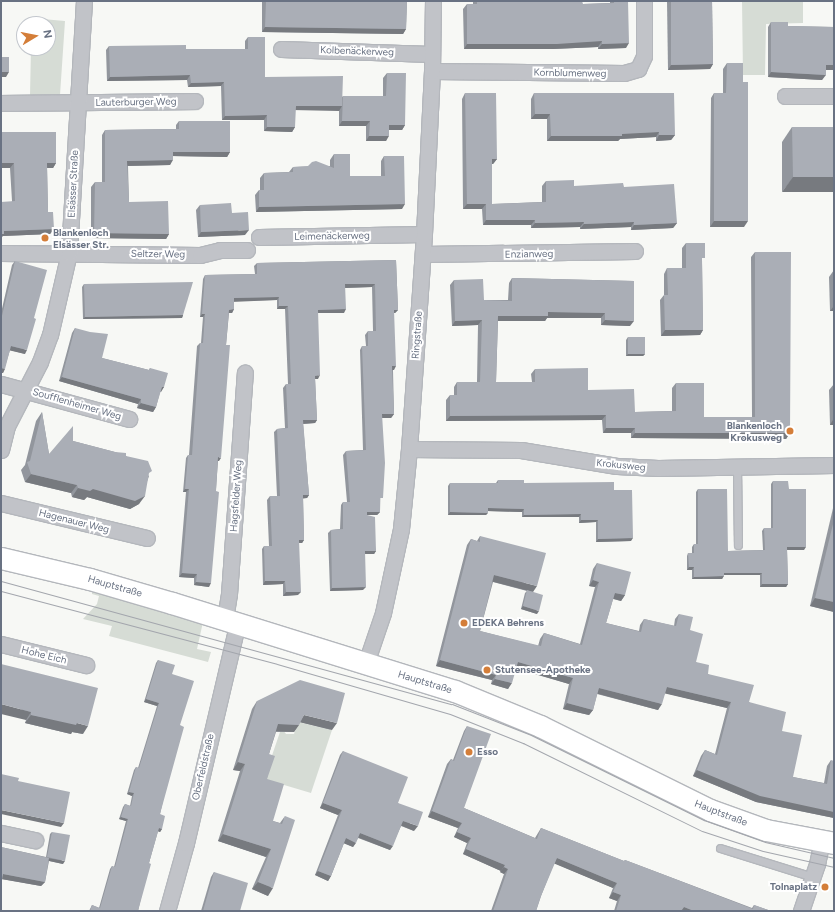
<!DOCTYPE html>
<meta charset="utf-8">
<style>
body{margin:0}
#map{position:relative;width:835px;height:912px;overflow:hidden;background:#f7f8f5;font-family:Figtree,sans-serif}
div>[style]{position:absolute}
.green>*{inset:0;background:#d6dcd5}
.roads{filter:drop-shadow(1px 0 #b4b7bc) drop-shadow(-1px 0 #b4b7bc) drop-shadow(0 1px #b4b7bc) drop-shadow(0 -1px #b4b7bc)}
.lane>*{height:7px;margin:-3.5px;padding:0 3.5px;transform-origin:3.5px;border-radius:3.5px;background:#c1c3c8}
.street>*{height:15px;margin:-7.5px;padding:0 7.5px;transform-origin:7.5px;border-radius:7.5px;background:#c1c3c8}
.secondary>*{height:21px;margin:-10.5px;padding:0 10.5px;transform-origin:10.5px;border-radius:10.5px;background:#fff}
.tram>*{height:1px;margin:-0.5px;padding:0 0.5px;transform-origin:0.5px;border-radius:0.5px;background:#a3a6ad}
.wall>*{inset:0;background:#92969d}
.shaded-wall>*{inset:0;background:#777a7f}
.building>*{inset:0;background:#aaaeb6}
.dots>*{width:11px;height:11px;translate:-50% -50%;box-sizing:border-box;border:2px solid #fff;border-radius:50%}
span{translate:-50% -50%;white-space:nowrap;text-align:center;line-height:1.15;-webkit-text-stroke:4px #fff;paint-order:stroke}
.street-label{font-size:10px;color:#697283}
.poi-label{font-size:10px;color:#697283;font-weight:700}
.left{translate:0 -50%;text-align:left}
.right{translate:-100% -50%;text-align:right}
.frame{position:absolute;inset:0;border:2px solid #697283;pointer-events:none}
.north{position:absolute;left:16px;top:16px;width:40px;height:40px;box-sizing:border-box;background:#fff;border:1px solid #c3c7cd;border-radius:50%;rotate:80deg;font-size:11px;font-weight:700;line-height:16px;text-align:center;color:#697283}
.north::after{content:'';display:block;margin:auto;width:14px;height:18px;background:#d47e39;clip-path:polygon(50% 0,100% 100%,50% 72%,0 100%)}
</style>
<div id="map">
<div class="green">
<i style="clip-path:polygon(742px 1px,803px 1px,803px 23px,766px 24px,765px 75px,743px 75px)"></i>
<i style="clip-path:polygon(31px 18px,65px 21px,60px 95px,30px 95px,31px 48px,48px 48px,48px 24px,31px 24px)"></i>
<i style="clip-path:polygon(92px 592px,203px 622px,197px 649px,211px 652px,208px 662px,109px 636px,112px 626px,83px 619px,97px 604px,99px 596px,92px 594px)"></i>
<i style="clip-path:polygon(298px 722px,332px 730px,311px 793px,264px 779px,280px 732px,283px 730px,286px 734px,294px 734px)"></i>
</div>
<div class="roads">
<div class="lane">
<i style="left:737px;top:466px;width:79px;rotate:89.3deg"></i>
<i style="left:720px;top:848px;width:97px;rotate:17.3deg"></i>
</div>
<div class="street">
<i style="left:281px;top:49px;width:151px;rotate:1.9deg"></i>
<i style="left:432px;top:71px;width:192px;rotate:0.6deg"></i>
<i style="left:624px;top:73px;width:15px;rotate:-16deg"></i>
<i style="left:638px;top:69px;width:14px;rotate:-65deg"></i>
<i style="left:644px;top:56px;width:55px;rotate:-90deg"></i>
<i style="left:785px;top:96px;width:49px"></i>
<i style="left:1px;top:103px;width:194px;rotate:-0.6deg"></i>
<i style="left:259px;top:237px;width:165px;rotate:-1deg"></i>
<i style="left:1px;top:253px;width:199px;rotate:0.6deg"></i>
<i style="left:200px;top:255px;width:21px;rotate:-14deg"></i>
<i style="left:220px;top:250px;width:27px"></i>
<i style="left:423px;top:254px;width:212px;rotate:-0.8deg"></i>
<i style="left:1px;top:384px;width:133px;rotate:15.3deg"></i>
<i style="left:409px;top:449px;width:112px;rotate:0.5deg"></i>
<i style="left:521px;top:450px;width:97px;rotate:9.5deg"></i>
<i style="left:617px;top:466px;width:41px;rotate:2.8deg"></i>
<i style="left:658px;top:468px;width:176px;rotate:-1deg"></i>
<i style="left:1px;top:450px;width:25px;rotate:-76deg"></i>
<i style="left:7px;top:426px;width:72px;rotate:-62.7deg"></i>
<i style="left:40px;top:362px;width:29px;rotate:-70deg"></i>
<i style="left:50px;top:335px;width:84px;rotate:-77deg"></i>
<i style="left:69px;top:253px;width:252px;rotate:-86.6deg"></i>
<i style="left:1px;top:503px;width:150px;rotate:13.5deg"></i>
<i style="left:225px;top:619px;width:25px;rotate:-81deg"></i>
<i style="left:229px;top:594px;width:222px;rotate:-85.9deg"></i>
<i style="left:1px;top:644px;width:88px;rotate:13.9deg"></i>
<i style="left:366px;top:663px;width:53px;rotate:-71.2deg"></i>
<i style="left:383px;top:613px;width:86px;rotate:-77.9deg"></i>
<i style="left:401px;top:529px;width:80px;rotate:-84.3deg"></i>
<i style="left:409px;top:449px;width:216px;rotate:-86deg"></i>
<i style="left:424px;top:234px;width:163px;rotate:-87.2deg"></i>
<i style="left:432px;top:71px;width:70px;rotate:-89.2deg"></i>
<i style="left:1px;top:833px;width:35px;rotate:12deg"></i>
<i style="left:167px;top:911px;width:71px;rotate:-74.4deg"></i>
<i style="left:186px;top:843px;width:227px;rotate:-76.8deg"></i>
<i style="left:801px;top:911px;width:50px;rotate:-71.2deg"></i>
<i style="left:817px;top:864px;width:24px;rotate:-78deg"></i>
</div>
<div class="secondary">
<i style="left:1px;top:558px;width:91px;rotate:13.3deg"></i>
<i style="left:90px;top:579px;width:85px;rotate:16.3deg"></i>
<i style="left:172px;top:603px;width:296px;rotate:17.3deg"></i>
<i style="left:455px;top:691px;width:92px;rotate:22.4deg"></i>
<i style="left:540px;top:726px;width:190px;rotate:26.3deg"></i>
<i style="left:710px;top:810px;width:59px;rotate:19.7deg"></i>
<i style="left:766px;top:830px;width:69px;rotate:10.8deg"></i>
</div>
</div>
<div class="tram">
<i style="left:1px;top:581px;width:467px;rotate:15.3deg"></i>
<i style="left:452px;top:704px;width:85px;rotate:21.4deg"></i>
<i style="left:531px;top:735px;width:193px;rotate:26.2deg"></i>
<i style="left:704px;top:820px;width:65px;rotate:19.8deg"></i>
<i style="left:765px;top:842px;width:71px;rotate:13.1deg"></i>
<i style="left:1px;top:591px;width:285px;rotate:14.8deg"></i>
<i style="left:277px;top:664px;width:180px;rotate:16.1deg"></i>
<i style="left:450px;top:714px;width:79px;rotate:21.7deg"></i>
<i style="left:523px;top:743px;width:199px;rotate:26.2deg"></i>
<i style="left:702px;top:831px;width:64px;rotate:18.2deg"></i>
<i style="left:763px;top:851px;width:73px;rotate:12.7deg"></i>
</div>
<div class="wall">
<i style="clip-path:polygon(262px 1px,407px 1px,406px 29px,403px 34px,262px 32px)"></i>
<i style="clip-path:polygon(473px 1px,548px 1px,548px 2px,583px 4px,610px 3px,610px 1px,628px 1px,626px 48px,598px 49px,598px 47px,553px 49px,464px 49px,463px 9px,467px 4px,473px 4px)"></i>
<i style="clip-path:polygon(667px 1px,712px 1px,713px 64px,710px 69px,668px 70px)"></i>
<i style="clip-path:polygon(771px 22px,788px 26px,834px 27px,834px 70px,826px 70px,822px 80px,768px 77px,768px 27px)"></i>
<i style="clip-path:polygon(248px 37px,265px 77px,342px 97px,343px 96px,383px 96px,383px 78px,387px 73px,405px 125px,402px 130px,389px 130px,386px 141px,366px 141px,366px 126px,339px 126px,339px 110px,295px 110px,295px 127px,292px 132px,264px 131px,264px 120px,222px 120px,221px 86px,188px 87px,187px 80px,107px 81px,106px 50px,109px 46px,186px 49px,245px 49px,245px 41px)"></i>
<i style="clip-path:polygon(727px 63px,743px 82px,744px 227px,710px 227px,711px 98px,714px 93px,723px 93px,723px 69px)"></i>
<i style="clip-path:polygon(465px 93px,497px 159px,493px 164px,492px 164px,492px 204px,542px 202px,542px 186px,546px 181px,574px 186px,624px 187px,677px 223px,673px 228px,631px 230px,631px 227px,580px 229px,580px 227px,531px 228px,531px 225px,483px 225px,482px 209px,463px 209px,462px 99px)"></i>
<i style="clip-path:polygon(534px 93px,675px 135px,671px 140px,656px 141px,656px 137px,620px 139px,618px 141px,547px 141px,547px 119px,531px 119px,531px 99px)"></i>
<i style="clip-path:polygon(179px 121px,230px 152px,227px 157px,173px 156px,170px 165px,128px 166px,129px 202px,169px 234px,166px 239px,91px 238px,91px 187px,95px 182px,102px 182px,102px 135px,105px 130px,176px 129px,176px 125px)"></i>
<i style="clip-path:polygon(792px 127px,834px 127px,782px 192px,782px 142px)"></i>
<i style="clip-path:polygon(1px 132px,56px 163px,53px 168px,47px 168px,48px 212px,54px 229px,50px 234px,3px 236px,12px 201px,10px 168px)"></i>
<i style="clip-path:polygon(334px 154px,350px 176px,381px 176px,381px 161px,384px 156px,402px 209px,256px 212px,255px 195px,259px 190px,260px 190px,260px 178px,264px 173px,289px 172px,293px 167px,330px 166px,330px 160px)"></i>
<i style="clip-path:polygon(200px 205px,245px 235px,198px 237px,196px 210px)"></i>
<i style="clip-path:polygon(686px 243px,702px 262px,703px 330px,700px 335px,661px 336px,660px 300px,664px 295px,664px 274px,667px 268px,682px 268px,682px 248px)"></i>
<i style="clip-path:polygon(755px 252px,790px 433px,786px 439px,631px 438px,631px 433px,603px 433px,602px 420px,446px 421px,446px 400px,450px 395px,454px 395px,454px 387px,457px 382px,477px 382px,478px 325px,452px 326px,450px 285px,454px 280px,484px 300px,508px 300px,509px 283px,512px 278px,634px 281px,630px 326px,601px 325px,601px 318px,547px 318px,545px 321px,498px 321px,496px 382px,532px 382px,531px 374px,535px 369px,588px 390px,635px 412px,672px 411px,672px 388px,676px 383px,704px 417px,752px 417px,751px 257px)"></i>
<i style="clip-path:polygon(396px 260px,398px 310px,395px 313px,394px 313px,394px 370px,393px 370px,394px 414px,391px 418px,382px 418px,380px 512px,377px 515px,367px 515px,376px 551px,374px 554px,365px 554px,363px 590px,330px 591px,328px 533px,331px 530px,340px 529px,341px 505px,343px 502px,347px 502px,343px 455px,346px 451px,363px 450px,360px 350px,362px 346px,366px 346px,365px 335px,368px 331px,373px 331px,372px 287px,345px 288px,344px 313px,318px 313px,318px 379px,315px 379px,317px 420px,315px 423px,303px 424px,309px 495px,307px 498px,303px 498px,304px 540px,302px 543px,299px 543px,298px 595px,283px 596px,283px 584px,263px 585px,262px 549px,264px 546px,269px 546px,267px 500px,270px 496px,277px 496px,274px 432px,277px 429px,285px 428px,283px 388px,286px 384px,288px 384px,285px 309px,277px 309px,277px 300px,234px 301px,234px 309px,232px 313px,229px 313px,226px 345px,219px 461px,218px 461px,209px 587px,194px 585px,194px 578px,179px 577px,186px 492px,183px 492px,186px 458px,188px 455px,189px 455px,197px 346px,200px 343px,201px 343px,203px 317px,200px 317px,203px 279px,205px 275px,255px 274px,254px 266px,257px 263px)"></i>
<i style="clip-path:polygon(15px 261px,25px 354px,10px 350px,3px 373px,1px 373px,1px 313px,12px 265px)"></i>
<i style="clip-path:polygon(834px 270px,834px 311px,830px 311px,829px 277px)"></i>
<i style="clip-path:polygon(84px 284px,183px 315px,182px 318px,83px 319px,82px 287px)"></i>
<i style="clip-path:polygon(75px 328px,102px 358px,149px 370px,150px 368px,164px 387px,160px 392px,156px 407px,153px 412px,137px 408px,138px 404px,59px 381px,72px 333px)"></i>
<i style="clip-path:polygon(628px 337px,645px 354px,643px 356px,626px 356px,626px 340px)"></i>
<i style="clip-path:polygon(834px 384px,834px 425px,830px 425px,829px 390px)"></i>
<i style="clip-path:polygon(42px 412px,49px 454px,73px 441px,115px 452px,126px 456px,149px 476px,139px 504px,130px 509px,87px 497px,84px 500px,72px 497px,71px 493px,25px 482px,21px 470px,25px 465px,36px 421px)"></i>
<i style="clip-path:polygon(498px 480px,524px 483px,614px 490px,631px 541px,596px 542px,596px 522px,579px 523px,579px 517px,522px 517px,522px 512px,488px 511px,486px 515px,448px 515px,448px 486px,450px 483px,496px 483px)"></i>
<i style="clip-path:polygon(773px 481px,789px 489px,804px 550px,787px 550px,788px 584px,786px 587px,760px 587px,760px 575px,724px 575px,722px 579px,692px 579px,692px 570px,687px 570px,687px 556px,688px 553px,692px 553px,692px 547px,694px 544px,696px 544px,696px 492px,698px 489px,728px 551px,763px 550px,762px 531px,764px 528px,771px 528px,771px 484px)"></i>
<i style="clip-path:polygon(834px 504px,834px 612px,810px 606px)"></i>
<i style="clip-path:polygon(480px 536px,533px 592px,537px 614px,521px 609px,525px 593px,527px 591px,493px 582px,480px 631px,538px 646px,540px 639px,544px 633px,580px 644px,595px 587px,589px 586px,593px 569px,597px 563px,625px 595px,621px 601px,613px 599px,606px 623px,639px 631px,640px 625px,644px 619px,674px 626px,675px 619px,679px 614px,690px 630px,696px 662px,708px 674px,749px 702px,782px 731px,793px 777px,824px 783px,827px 766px,831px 760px,834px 818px,756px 802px,693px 776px,701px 756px,705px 750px,715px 754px,727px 708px,665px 693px,658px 710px,597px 694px,593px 710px,589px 715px,563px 709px,569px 684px,516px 668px,508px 689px,491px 684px,492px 680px,436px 666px,467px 545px,471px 539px,477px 541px)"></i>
<i style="clip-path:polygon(158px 660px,172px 674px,180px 725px,160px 814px,162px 829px,160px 832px,158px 831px,149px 863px,138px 911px,89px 911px,92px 905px,99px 908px,110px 869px,112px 866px,114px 867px,126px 821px,119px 819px,123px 807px,125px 804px,130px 806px,132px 796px,127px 794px,134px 770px,136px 767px,138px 768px,157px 706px,144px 702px,156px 663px)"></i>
<i style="clip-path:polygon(1px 664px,83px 734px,72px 732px,71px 734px,25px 723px,26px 720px)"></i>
<i style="clip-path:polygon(257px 701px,332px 730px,300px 722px,294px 732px,276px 732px,269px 754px,267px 779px,273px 821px,280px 823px,285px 816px,268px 896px,252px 889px,266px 857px,218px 841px,240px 771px,233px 770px,252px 709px)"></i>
<i style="clip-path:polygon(467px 726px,464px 808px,535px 838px,541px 828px,624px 861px,625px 860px,752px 908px,754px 905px,771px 911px,614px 911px,617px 901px,609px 898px,613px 888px,554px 863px,541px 896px,536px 911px,491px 911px,504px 874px,500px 872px,501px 871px,463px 854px,467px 843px,454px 837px,458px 828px,428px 817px,447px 764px,451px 759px,453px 760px,464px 731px)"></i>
<i style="clip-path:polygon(343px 751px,398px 803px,414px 831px,401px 826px,390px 850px,358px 838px,353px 847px,344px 843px,331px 876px,328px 881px,315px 875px,338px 815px,320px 808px,340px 755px)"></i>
<i style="clip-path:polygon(52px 832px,63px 864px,49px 861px,45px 882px,41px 886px,2px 879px,1px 847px,46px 857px,50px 834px)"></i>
<i style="clip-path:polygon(214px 872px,240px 911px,201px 911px,211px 877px)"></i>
</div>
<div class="shaded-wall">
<i style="clip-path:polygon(265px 27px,406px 29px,403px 34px,262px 32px)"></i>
<i style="clip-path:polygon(602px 41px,598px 47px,553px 49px,464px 49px,467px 44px)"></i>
<i style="clip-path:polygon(629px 43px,626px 48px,598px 49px,602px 44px)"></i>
<i style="clip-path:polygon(713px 64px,710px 69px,668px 70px,671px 65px)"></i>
<i style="clip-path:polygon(826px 65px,834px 65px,834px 70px,822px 70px)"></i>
<i style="clip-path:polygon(2px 72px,9px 72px,6px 77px,1px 77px)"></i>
<i style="clip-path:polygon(771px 72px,826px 75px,822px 80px,768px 77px)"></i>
<i style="clip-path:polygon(190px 75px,187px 80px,107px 81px,110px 77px)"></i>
<i style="clip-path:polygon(224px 82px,221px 86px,188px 87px,191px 83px)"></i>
<i style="clip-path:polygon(296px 106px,342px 106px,339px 111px,292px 110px)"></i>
<i style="clip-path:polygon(535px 114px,550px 114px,547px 119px,531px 119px)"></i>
<i style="clip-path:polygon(267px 115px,264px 120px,222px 120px,225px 116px)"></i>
<i style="clip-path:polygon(342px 121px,370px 121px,366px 126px,339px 126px)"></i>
<i style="clip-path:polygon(389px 125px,405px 125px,402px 130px,386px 130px)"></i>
<i style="clip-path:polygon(267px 127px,295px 127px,292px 132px,264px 131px)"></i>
<i style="clip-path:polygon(659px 132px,656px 137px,620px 139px,618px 141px,547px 141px,551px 136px)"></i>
<i style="clip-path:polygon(659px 135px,675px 135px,671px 140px,656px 141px)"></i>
<i style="clip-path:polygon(369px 136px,389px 136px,386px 141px,366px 141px)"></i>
<i style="clip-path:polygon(173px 152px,230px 152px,227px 157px,169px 156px)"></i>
<i style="clip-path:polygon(492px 159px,497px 159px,493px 164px,488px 164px)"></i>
<i style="clip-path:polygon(173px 160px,170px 165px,124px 166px,127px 161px)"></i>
<i style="clip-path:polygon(1px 163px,14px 163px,10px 168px,1px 168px)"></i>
<i style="clip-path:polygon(47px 163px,56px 163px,53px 168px,44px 168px)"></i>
<i style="clip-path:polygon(793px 177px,834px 177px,834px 192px,782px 192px)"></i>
<i style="clip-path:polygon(405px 204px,402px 209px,256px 212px,259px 207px)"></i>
<i style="clip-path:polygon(467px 204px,486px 204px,482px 209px,463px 209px)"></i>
<i style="clip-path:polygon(486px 220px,535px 220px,531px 225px,483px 225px)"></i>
<i style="clip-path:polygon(714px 221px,748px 221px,744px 227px,710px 227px)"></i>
<i style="clip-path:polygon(584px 222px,580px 227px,531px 228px,535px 223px)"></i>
<i style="clip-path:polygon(634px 222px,631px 227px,580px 229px,584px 224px)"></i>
<i style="clip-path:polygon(677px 223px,673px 228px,631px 230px,634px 225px)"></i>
<i style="clip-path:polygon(54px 229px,50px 234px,3px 236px,1px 238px,1px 234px,4px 231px)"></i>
<i style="clip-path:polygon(249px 230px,245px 235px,198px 237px,201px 232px)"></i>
<i style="clip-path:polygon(94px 233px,169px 234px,166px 239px,91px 238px)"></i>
<i style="clip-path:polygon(345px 284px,375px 284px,372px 287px,343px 288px)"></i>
<i style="clip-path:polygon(279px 297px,277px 300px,231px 302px,234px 298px)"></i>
<i style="clip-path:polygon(279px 306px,288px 306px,285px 309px,277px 309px)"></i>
<i style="clip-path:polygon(834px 306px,834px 311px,830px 311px)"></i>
<i style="clip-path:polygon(234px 309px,232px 313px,227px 313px,229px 310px)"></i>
<i style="clip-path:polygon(346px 309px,344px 313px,315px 313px,318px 310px)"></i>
<i style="clip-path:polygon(394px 310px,398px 310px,395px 313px,392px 313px)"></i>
<i style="clip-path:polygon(548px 312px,605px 313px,601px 318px,547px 318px,545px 321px,495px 321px,498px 316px)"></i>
<i style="clip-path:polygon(202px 314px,205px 314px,203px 317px,200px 317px)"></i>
<i style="clip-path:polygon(183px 315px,182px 318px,83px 319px,85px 317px)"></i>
<i style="clip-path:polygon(482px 320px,478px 325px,452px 326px,455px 321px)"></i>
<i style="clip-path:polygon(605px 320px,634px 321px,630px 326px,601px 325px)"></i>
<i style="clip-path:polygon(665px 330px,703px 330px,700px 335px,661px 336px)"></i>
<i style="clip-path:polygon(11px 346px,27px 350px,25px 354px,8px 350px)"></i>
<i style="clip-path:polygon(628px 354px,645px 354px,643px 356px,626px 356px)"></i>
<i style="clip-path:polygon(392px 366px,396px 366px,394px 370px,390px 370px)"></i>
<i style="clip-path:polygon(1px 368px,5px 369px,3px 373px,1px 373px)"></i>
<i style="clip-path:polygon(320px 375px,318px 379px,313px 379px,315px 376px)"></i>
<i style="clip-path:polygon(62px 377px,141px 399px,138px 404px,59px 381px)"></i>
<i style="clip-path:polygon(162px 387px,164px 387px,161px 392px,159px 391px)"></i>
<i style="clip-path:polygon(141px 403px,156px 407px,153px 412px,137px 408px)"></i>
<i style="clip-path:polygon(382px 414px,394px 414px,391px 418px,380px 418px)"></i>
<i style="clip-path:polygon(606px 415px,602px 420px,446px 421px,450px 416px)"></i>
<i style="clip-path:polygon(834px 418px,834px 425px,830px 425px)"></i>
<i style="clip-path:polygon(303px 420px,317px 420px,315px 423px,301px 424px)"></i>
<i style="clip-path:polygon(606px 428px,635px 428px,631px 433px,603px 433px)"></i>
<i style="clip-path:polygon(635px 433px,790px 433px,786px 439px,631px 438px)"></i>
<i style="clip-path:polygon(218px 457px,221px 458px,219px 461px,216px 461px)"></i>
<i style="clip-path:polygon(31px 474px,77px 485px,71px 493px,25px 482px)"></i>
<i style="clip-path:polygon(78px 488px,93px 489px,145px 496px,139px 504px,130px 509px,87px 497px,84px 500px,72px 497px)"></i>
<i style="clip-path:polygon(185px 489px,189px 489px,186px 492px,183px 492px)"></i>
<i style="clip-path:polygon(303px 495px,309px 495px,307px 498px,300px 499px)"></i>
<i style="clip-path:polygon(488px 508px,524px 509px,522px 512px,486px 511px)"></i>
<i style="clip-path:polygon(367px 512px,380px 512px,377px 515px,365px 515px)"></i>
<i style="clip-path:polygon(450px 512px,488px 513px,486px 515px,448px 515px)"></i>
<i style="clip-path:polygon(581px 514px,579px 517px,522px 517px,524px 515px)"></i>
<i style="clip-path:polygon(581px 520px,598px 520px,596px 522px,579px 523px)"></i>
<i style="clip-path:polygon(633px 538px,631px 541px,596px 542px,598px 539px)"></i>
<i style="clip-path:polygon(299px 540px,304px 540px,302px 543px,297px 543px)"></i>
<i style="clip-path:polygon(787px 547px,806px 547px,804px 550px,785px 550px)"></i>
<i style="clip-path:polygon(365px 551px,376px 551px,374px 554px,362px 554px)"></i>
<i style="clip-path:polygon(689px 567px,694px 567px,692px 570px,687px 570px)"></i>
<i style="clip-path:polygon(182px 573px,197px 574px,194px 578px,179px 577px)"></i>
<i style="clip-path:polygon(724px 573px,762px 573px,760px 575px,722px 575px)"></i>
<i style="clip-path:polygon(494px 575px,537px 586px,533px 592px,490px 581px)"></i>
<i style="clip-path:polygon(724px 576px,722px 579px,692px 579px,694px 577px)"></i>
<i style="clip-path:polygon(593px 580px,599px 582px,595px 587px,589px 586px)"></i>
<i style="clip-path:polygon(265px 581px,285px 581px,283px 584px,263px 585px)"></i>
<i style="clip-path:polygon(196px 582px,211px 583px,209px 587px,194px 585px)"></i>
<i style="clip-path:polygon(762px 584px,788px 584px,786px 587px,760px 587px)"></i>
<i style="clip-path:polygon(366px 587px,363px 590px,330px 591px,332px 588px)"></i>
<i style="clip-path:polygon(286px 592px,301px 592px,298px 595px,283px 596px)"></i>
<i style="clip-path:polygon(615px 593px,625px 595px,621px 601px,611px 598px)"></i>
<i style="clip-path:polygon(815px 598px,834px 602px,834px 612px,810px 606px)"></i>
<i style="clip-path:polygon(523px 606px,539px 611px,537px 614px,521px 609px)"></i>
<i style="clip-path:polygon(440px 660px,496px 675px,492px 680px,436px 666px)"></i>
<i style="clip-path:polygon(518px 662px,573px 678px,569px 684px,514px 668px)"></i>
<i style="clip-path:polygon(495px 679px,512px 683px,508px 689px,491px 684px)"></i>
<i style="clip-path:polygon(667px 687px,731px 702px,727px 708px,663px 693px)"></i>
<i style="clip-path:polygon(599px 688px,662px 704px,658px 710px,595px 693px)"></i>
<i style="clip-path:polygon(146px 699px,159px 703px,157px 706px,144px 702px)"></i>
<i style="clip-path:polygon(567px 703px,593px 710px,589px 715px,563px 709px)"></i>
<i style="clip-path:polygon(1px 704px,31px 712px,26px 720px,1px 714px)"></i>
<i style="clip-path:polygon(31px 715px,77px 723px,88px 726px,83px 734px,72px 732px,71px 734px,25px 723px)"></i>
<i style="clip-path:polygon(304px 715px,337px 723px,332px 730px,299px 722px)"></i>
<i style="clip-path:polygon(278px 724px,299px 725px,294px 732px,273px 731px)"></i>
<i style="clip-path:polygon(238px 762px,245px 764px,240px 771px,233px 770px)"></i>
<i style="clip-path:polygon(697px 770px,834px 812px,834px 818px,756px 802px,693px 776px)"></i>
<i style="clip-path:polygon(129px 792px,134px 793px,132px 796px,127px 794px)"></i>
<i style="clip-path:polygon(323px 803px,342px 810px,338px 815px,320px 808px)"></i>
<i style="clip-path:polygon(1px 810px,64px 823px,61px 827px,1px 814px)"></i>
<i style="clip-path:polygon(432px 811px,462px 823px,458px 828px,428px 817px)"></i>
<i style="clip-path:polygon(121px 817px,128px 819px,126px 821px,119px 819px)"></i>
<i style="clip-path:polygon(403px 821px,418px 826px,414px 831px,400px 825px)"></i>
<i style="clip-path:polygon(159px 828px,162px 829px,160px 832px,157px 831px)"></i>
<i style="clip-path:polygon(457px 832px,471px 838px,467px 843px,454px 837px)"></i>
<i style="clip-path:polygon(360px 833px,393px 846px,390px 850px,357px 837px)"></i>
<i style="clip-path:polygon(223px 834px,271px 849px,266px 857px,218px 841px)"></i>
<i style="clip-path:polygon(346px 838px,356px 843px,353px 847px,343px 843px)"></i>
<i style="clip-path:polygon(466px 849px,505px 865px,501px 871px,463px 854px)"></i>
<i style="clip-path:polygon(47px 858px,65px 861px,63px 864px,45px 860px)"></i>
<i style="clip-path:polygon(557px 858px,617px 883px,613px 888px,553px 863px)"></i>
<i style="clip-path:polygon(504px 867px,508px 869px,504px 874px,500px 872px)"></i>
<i style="clip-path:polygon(318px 871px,331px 876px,328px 881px,315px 875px)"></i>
<i style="clip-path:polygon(3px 874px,45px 882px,41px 886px,1px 879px)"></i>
<i style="clip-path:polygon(258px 882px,273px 888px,268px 896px,252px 889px)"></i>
<i style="clip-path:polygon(613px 892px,621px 895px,617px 901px,609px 898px)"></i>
<i style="clip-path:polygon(684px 907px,694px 911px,681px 911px)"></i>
</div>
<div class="building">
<i style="clip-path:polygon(266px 1px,407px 1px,406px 29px,265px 27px)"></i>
<i style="clip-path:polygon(477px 1px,548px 1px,548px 2px,582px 1px,583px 4px,614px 3px,614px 1px,628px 1px,629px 43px,602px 44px,602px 41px,557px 44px,467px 44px,467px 4px,477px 4px)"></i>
<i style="clip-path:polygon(671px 1px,712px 1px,713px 64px,671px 65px)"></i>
<i style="clip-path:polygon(771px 22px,788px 22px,788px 26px,834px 27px,834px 65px,826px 65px,826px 75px,771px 72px)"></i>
<i style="clip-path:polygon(248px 37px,265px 37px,265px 77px,343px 76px,342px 106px,296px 106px,295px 127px,267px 127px,267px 115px,225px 116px,224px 82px,191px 83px,190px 75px,110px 77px,109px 46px,186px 45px,186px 49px,248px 49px)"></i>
<i style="clip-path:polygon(1px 45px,2px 45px,2px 57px,9px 57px,9px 72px,2px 72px,2px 83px,1px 83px)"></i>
<i style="clip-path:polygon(727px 63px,743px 63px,743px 82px,748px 82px,748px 221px,714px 221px,714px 93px,726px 93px)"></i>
<i style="clip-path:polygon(387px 73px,406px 73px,405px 125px,389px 125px,389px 136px,369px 136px,370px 121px,342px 121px,343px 96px,386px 96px)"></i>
<i style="clip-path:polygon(465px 93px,496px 93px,497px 159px,492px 159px,492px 204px,546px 202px,546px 181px,574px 180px,574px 186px,623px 183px,624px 187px,674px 184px,677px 223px,634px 225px,634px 222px,584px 224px,584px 222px,535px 223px,535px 220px,486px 220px,486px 204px,467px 204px)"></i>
<i style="clip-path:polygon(534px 93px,674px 93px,675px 135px,659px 135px,659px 132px,622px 134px,622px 136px,551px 136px,550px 114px,535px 114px)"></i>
<i style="clip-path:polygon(179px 121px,230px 121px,230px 152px,173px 152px,173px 160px,127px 161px,129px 202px,168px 201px,169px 234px,94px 233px,95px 182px,105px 182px,105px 130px,179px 129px)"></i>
<i style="clip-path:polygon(792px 127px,834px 127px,834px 177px,793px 177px)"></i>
<i style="clip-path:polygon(1px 132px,56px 132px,56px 163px,47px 163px,48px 212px,53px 212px,54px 229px,4px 231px,4px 234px,1px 234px,1px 202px,15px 201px,14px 163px,1px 163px)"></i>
<i style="clip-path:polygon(334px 154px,350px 154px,350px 176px,385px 176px,384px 156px,404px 156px,405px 204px,259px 207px,259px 190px,264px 190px,264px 173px,293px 172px,293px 167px,308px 166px,312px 162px,316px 161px,334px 168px)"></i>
<i style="clip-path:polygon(231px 203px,232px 213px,248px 212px,249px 230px,201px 232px,200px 205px)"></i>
<i style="clip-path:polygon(686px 243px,705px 243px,705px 258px,702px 258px,703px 330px,665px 330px,664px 295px,668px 295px,667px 268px,686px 268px)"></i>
<i style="clip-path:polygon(755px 252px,791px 252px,790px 433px,635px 433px,635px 428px,606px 428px,606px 415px,450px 416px,450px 395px,457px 395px,457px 382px,480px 382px,482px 320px,455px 321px,454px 280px,483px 279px,484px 300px,512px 301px,512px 278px,634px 281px,634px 321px,605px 320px,605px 313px,548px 312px,548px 316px,498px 316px,496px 382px,535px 382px,535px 369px,588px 368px,588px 390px,634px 389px,635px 412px,676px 411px,676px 383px,704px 383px,704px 417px,755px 417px)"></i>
<i style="clip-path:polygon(396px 260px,398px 310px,394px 310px,396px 366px,392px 366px,394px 414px,382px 414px,385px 463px,383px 498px,380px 498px,380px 512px,367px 512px,367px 515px,375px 517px,376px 551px,365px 551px,366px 587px,332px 588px,331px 530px,343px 529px,343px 502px,350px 502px,346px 451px,366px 450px,362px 346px,368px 346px,368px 331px,376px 331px,375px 284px,345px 284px,346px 309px,318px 310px,320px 375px,315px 376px,317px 420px,303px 420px,309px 495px,303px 495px,304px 540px,299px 540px,301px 592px,286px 592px,285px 581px,265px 581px,264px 546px,272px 546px,270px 496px,280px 496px,277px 429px,288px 428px,286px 384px,291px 384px,288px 306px,279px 306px,279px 297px,234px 298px,234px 309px,229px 310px,226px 345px,230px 345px,221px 458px,218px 457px,216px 491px,219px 492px,211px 583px,196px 582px,197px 574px,182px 573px,189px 489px,185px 489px,188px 455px,192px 455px,200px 343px,203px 343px,205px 314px,202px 314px,205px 275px,257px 274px,257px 263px)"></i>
<i style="clip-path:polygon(15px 261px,47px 270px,34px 318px,36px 319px,27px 350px,11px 346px,5px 369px,1px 368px,1px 320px)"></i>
<i style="clip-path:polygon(193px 282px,183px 315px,85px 317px,84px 284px)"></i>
<i style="clip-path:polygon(75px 328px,90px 332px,108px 334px,102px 358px,149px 370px,150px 368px,168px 373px,164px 387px,162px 387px,156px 407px,141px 403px,141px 399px,62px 377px)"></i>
<i style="clip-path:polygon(628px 337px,645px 337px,645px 354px,628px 354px)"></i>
<i style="clip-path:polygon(42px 412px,49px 454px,73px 426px,73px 441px,115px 452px,126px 453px,126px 456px,148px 461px,152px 471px,149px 473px,145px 496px,135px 501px,93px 489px,90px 491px,78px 488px,77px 485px,31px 474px,27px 462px,30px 461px)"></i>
<i style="clip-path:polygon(498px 480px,524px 480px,524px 483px,614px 482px,614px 490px,632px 490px,633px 538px,598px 539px,598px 520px,581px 520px,581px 514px,524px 515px,524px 509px,488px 508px,488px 513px,450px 512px,450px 483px,498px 483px)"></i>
<i style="clip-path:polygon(773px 481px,788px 481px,789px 489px,806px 489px,806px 547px,787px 547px,788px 584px,762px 584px,762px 573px,724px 573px,724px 576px,694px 577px,694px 567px,689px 567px,688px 553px,694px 553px,694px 544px,698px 544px,698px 489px,727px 489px,728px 551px,765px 550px,764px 528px,773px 528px)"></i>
<i style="clip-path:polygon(834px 520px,834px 602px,815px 598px)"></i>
<i style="clip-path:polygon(480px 536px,546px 553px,537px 586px,494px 575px,480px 631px,541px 646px,544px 633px,582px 645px,599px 582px,593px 580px,597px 563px,631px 572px,625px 595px,615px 593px,606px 623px,641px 632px,644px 619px,676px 626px,679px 614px,693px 617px,690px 630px,703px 634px,696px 662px,709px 665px,708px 674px,754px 685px,749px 702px,786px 712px,782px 731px,802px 735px,793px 777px,827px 784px,831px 760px,834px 761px,834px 812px,760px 796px,697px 770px,705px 750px,717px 755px,731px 702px,667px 687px,662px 704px,599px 688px,593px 710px,567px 703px,573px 678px,518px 662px,512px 683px,495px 679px,496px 675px,440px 660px,471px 539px,480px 542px)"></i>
<i style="clip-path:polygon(527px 590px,543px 595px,539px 611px,523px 606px)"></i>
<i style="clip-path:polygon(158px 660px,175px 665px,172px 674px,194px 681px,180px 725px,184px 727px,160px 814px,165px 816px,162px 829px,159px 828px,149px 863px,151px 864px,138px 911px,90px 911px,92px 905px,100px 908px,112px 866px,115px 867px,128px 819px,121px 817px,125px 804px,131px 806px,134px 793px,129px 792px,136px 767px,139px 768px,159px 703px,146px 699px)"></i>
<i style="clip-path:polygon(1px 664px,98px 688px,88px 726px,77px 723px,76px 725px,31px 715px,31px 712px,1px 704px)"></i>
<i style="clip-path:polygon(300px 680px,345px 693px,337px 723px,304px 715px,299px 725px,278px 724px,269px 754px,275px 756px,267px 779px,284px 784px,273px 821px,282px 824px,285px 816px,295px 820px,273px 888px,258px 882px,271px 849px,223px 834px,245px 764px,238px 762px,257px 701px)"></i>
<i style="clip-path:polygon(467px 726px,491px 734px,464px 808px,537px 839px,541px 828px,624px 861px,625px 860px,662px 874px,753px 909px,754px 905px,771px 911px,694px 911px,684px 907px,681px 911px,616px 911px,621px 895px,613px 892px,617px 883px,557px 858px,541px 896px,536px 911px,493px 911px,508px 869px,504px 867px,505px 865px,466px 849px,471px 838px,457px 832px,462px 823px,432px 811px,451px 759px,454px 761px)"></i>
<i style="clip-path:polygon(343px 751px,408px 777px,398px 803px,423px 812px,418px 826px,403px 821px,393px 846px,360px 833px,356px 843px,346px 838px,331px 876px,318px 871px,342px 810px,323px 803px)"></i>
<i style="clip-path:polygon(1px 774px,19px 778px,18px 781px,70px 792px,64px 823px,1px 810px)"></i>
<i style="clip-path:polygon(52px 832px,70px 835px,65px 861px,47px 857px)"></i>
<i style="clip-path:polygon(1px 847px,49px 858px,45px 882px,3px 874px,2px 880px,1px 880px)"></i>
<i style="clip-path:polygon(214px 872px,248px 883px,240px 911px,203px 911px)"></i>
</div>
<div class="dots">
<i style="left:45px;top:238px;background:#d47e39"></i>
<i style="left:790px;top:431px;background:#d47e39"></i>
<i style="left:464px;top:623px;background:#d47e39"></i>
<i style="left:487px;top:670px;background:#d47e39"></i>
<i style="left:469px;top:752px;background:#d47e39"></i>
<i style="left:825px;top:887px;background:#d47e39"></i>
</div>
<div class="street-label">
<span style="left:357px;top:51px;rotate:2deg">Kolbenäckerweg</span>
<span style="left:570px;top:73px;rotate:1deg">Kornblumenweg</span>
<span style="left:136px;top:102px;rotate:-1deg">Lauterburger Weg</span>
<span style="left:73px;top:184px;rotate:-87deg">Elsässer Straße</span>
<span style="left:332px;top:236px;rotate:-1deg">Leimenäckerweg</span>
<span style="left:158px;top:254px;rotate:1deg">Seltzer Weg</span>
<span style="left:529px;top:254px;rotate:-1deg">Enzianweg</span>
<span style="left:417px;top:335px;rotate:-86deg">Ringstraße</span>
<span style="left:77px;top:404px;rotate:16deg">Soufflenheimer Weg</span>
<span style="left:621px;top:465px;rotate:6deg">Krokusweg</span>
<span style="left:236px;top:496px;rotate:-86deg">Hagsfelder Weg</span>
<span style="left:74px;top:521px;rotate:14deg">Hagenauer Weg</span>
<span style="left:115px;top:586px;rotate:16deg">Hauptstraße</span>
<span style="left:44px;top:655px;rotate:14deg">Hohe Eich</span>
<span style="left:425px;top:682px;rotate:17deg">Hauptstraße</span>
<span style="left:203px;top:767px;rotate:-77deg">Oberfeldstraße</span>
<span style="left:721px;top:813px;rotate:21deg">Hauptstraße</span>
</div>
<div class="poi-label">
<span class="left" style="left:53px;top:238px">Blankenloch<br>Elsässer Str.</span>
<span class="right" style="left:782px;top:431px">Blankenloch<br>Krokusweg</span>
<span class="left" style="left:472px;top:623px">EDEKA Behrens</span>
<span class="left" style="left:495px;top:670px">Stutensee-Apotheke</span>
<span class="left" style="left:477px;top:752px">Esso</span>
<span class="right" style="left:817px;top:887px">Tolnaplatz</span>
</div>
<div class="frame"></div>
<div class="north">N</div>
</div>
